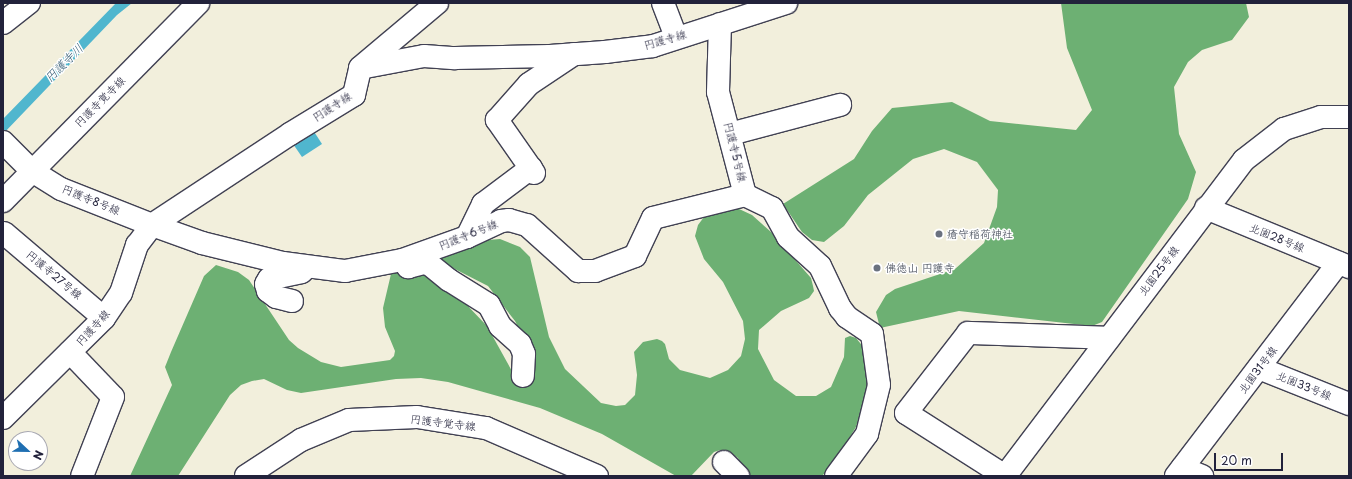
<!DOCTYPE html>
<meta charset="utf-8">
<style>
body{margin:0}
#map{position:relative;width:1352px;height:479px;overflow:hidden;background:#f2efdc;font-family:"Playpen Sans","Klee One",sans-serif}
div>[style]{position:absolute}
.forest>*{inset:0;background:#6db073}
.water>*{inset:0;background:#50b6ce}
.roads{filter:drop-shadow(1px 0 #414153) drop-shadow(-1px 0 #414153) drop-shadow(0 1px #414153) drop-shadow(0 -1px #414153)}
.minor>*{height:22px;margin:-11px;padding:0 11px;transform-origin:11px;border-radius:11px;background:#fff}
.dots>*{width:11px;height:11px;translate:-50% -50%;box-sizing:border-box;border:2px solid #fff;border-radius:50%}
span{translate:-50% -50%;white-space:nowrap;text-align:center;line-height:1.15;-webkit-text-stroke:3px #fff;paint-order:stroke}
.street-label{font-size:11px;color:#22223b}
.worship-label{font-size:11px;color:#5b616d;font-weight:700}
.left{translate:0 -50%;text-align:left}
.water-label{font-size:12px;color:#345d76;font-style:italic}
.frame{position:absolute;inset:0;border:4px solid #22223b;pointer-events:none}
.north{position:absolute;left:8px;top:431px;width:40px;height:40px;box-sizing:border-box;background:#fff;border:1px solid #a7a7b1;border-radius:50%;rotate:112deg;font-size:11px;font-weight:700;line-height:16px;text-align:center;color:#22223b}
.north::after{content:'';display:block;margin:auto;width:14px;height:18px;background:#1f6fb2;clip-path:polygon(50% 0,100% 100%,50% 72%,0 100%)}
.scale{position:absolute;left:1214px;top:453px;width:69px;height:18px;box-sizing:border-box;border:2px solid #22223b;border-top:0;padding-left:5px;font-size:12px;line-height:14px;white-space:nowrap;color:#22223b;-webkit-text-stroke:3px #fff;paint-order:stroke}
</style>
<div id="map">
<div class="forest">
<i style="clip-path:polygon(1061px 3px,1246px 3px,1249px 17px,1232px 40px,1202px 50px,1188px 62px,1174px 87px,1179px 134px,1196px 172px,1188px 199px,1102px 322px,1092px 326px,959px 311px,880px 328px,876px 312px,886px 295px,895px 289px,955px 269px,984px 243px,997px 207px,998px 190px,977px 162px,944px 149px,913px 159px,868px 195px,844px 226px,824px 242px,812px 240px,802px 232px,783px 204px,854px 159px,872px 131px,892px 108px,952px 102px,990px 121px,1076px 130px,1092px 110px,1067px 48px)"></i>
<i style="clip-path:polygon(737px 208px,752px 215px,771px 232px,811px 278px,813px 286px,814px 291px,809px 298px,781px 311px,759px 330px,758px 349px,774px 380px,796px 396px,816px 396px,831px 387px,844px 357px,845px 338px,850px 336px,856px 338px,865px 349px,868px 360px,867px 389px,856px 427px,834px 463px,822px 476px,750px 476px,743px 471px,738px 458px,731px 453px,720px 450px,714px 452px,691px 476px,676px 476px,602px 434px,540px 408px,448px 382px,421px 378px,396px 379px,301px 393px,287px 390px,264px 379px,252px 381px,241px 385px,230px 395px,178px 476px,130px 476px,172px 385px,165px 367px,171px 352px,204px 276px,216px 265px,238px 272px,249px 280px,289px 340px,298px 348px,321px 362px,341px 367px,390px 360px,394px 356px,395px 351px,385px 327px,383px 308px,391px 274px,396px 270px,425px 273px,464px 302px,487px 326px,513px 373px,526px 343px,515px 321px,488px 286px,445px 264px,441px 258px,443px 254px,476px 241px,500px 239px,520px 247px,530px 257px,549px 337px,565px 369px,601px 403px,616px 406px,625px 405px,635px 395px,637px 375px,634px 352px,643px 342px,657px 339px,662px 341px,665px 344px,669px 359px,680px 370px,710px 378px,728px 370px,741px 356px,745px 339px,743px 321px,723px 282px,704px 259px,695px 236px,698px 225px,704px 217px,723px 209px)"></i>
</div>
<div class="water">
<i style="clip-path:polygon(116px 3px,132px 3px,117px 15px,3px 134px,3px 119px)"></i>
<i style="clip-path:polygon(311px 127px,322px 144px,302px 157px,291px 141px)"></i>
</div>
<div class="roads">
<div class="minor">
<i style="left:663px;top:3px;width:36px;rotate:69deg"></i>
<i style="left:3px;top:23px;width:33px;rotate:-38deg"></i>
<i style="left:720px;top:24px;width:68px;rotate:91.7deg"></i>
<i style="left:718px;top:92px;width:106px;rotate:75.3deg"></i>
<i style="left:745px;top:195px;width:30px;rotate:26deg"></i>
<i style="left:772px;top:208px;width:33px;rotate:61deg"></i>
<i style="left:788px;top:237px;width:43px;rotate:42.2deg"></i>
<i style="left:820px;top:266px;width:47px;rotate:64.5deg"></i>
<i style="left:840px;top:308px;width:11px;rotate:52deg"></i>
<i style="left:847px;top:317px;width:30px;rotate:34deg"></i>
<i style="left:872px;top:334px;width:51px;rotate:82.2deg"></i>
<i style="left:879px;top:385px;width:50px;rotate:103.8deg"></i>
<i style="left:867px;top:434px;width:52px;rotate:126.4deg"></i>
<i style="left:362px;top:66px;width:98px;rotate:-40deg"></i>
<i style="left:730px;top:134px;width:114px;rotate:-14.8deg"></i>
<i style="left:3px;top:142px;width:41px;rotate:45deg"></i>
<i style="left:32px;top:171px;width:34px;rotate:32deg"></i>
<i style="left:61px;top:189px;width:98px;rotate:21.6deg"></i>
<i style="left:152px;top:225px;width:53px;rotate:19.8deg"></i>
<i style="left:202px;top:243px;width:83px;rotate:13.9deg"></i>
<i style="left:283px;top:263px;width:63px;rotate:7.4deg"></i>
<i style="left:345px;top:271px;width:58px;rotate:-10.9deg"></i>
<i style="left:402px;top:260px;width:69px;rotate:-19.5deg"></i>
<i style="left:467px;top:237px;width:38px;rotate:-25deg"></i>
<i style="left:501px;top:221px;width:8px;rotate:-7deg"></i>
<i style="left:509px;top:220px;width:19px;rotate:16deg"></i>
<i style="left:527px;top:225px;width:69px;rotate:42deg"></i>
<i style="left:578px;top:271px;width:17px"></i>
<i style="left:595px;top:271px;width:43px;rotate:-20.6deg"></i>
<i style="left:635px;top:256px;width:42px;rotate:-64.7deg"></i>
<i style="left:653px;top:218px;width:95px;rotate:-14deg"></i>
<i style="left:534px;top:173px;width:65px;rotate:-124.9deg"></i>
<i style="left:497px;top:120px;width:48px;rotate:-48.4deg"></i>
<i style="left:529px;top:84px;width:54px;rotate:-33.7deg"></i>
<i style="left:3px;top:201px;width:278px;rotate:-45.4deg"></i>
<i style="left:1206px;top:208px;width:155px;rotate:22.4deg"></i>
<i style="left:4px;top:233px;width:131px;rotate:40.4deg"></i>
<i style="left:467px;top:237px;width:37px;rotate:-64deg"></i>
<i style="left:483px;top:204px;width:60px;rotate:-36.9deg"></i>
<i style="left:406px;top:264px;width:4px;rotate:56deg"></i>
<i style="left:408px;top:267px;width:16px;rotate:-14deg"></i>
<i style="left:424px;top:263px;width:5px;rotate:11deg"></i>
<i style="left:429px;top:264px;width:26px;rotate:39deg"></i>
<i style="left:449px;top:280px;width:47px;rotate:32deg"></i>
<i style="left:489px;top:305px;width:24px;rotate:62deg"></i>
<i style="left:500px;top:326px;width:27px;rotate:42deg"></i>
<i style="left:520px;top:344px;width:11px;rotate:68deg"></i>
<i style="left:524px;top:354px;width:22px;rotate:93deg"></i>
<i style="left:292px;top:301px;width:16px;rotate:-166deg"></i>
<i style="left:276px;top:297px;width:10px;rotate:-143deg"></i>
<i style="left:268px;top:291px;width:7px;rotate:-106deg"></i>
<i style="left:266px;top:284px;width:6px;rotate:-59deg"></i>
<i style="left:269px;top:279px;width:33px;rotate:-12deg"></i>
<i style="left:301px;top:272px;width:5px;rotate:-37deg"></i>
<i style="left:70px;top:352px;width:62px;rotate:46.3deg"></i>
<i style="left:113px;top:397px;width:85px;rotate:111.4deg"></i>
<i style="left:1259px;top:368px;width:97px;rotate:21.8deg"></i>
<i style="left:3px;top:418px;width:142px;rotate:-44.7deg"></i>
<i style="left:104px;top:318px;width:30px;rotate:-56deg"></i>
<i style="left:121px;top:293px;width:51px;rotate:-71.6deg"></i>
<i style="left:137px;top:245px;width:25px;rotate:-53deg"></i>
<i style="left:152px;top:225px;width:165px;rotate:-33.4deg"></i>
<i style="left:290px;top:134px;width:75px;rotate:-31.4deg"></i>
<i style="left:354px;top:95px;width:28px;rotate:-77deg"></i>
<i style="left:360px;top:68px;width:65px;rotate:-10.6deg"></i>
<i style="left:424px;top:56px;width:31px;rotate:4deg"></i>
<i style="left:455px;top:58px;width:95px;rotate:-1.2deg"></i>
<i style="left:550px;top:56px;width:55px;rotate:-4.2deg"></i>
<i style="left:605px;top:52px;width:48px;rotate:-7.1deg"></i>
<i style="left:653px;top:46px;width:140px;rotate:-17.9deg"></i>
<i style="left:724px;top:462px;width:20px;rotate:45deg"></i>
<i style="left:1182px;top:468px;width:22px;rotate:22deg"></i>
<i style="left:246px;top:476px;width:66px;rotate:-33.2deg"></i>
<i style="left:301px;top:440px;width:52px;rotate:-22.6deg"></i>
<i style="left:349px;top:420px;width:68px;rotate:-2.5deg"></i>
<i style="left:417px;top:417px;width:70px;rotate:9.1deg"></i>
<i style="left:486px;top:428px;width:121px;rotate:23.4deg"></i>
<i style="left:1005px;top:476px;width:396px;rotate:-52.9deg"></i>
<i style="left:1244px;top:160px;width:51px;rotate:-37.8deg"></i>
<i style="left:1284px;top:129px;width:39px;rotate:-18deg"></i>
<i style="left:1321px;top:117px;width:28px"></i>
<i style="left:1005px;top:476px;width:117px;rotate:-147.5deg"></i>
<i style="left:906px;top:413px;width:101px;rotate:-52.2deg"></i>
<i style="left:968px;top:333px;width:141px;rotate:2deg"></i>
<i style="left:1176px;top:476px;width:268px;rotate:-52.7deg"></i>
</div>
</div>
<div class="dots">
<i style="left:939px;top:234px;background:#6b7280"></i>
<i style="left:877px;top:268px;background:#6b7280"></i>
</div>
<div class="street-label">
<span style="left:665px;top:40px;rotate:-16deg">円護寺線</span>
<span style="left:100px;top:102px;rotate:-45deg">円護寺覚寺線</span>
<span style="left:332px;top:107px;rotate:-33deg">円護寺線</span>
<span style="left:735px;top:152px;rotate:76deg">円護寺5号線</span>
<span style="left:91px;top:200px;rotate:22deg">円護寺8号線</span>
<span style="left:468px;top:235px;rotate:-22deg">円護寺6号線</span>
<span style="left:1277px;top:238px;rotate:22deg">北園28号線</span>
<span style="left:1159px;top:271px;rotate:-53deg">北園25号線</span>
<span style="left:54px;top:275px;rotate:40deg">円護寺27号線</span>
<span style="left:93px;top:328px;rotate:-48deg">円護寺線</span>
<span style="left:1258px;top:370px;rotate:-53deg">北園31号線</span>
<span style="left:1304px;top:386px;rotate:22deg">北園33号線</span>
<span style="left:443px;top:423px;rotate:7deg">円護寺覚寺線</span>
</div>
<div class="worship-label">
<span class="left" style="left:947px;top:234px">瘡守稲荷神社</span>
<span class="left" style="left:885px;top:268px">佛徳山 円護寺</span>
</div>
<div class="water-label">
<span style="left:64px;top:63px;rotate:-45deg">円護寺川</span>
</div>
<div class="frame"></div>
<div class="north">N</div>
<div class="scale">20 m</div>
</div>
